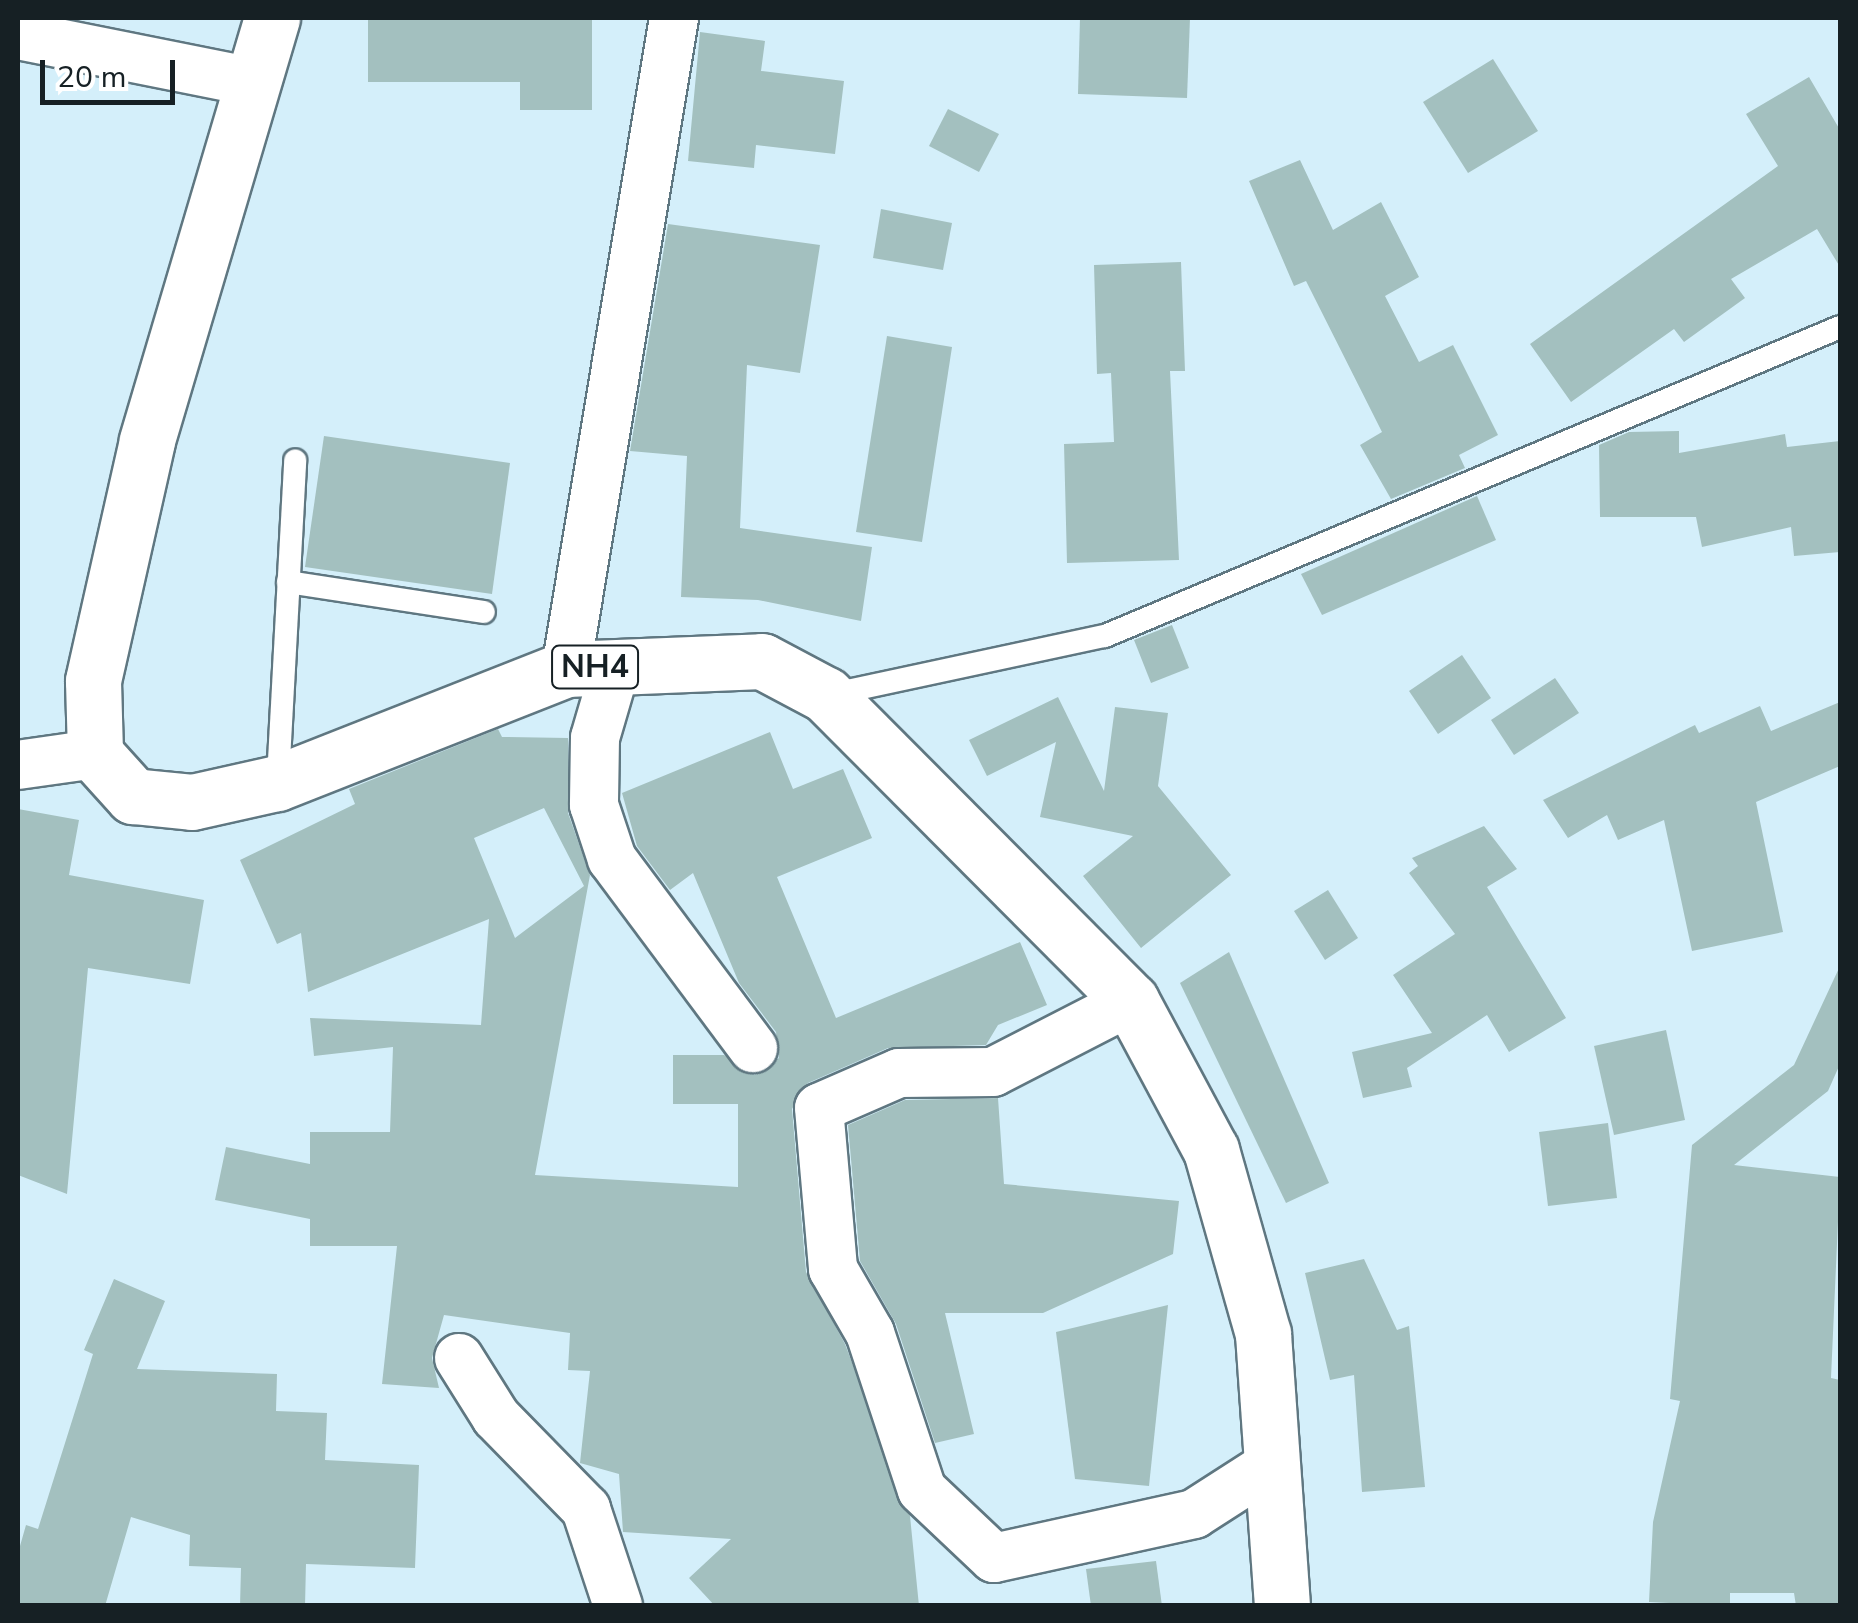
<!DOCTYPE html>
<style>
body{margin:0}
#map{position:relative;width:1858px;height:1623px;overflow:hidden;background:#d4effa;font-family:"Nunito Sans",sans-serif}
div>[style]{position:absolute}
.building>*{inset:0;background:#a3c0bf}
.roads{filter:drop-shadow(2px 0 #5f7781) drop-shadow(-2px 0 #5f7781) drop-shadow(0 2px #5f7781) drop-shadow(0 -2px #5f7781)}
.lane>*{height:22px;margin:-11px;padding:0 11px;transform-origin:11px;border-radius:11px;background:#fff}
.street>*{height:48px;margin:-24px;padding:0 24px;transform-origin:24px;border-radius:24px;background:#fff}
.highway>*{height:55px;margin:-27.5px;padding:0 27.5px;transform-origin:27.5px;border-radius:27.5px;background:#fff}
span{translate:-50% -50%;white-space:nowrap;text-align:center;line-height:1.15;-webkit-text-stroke:8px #fff;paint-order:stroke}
.shield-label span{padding:2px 8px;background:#fff;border:2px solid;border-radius:8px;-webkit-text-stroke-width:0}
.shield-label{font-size:32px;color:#162024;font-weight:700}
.frame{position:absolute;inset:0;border:20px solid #162024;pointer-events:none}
.scale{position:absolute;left:40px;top:60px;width:135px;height:45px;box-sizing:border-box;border:5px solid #162024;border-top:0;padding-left:12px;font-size:30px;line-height:35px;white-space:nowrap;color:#162024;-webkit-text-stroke:8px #fff;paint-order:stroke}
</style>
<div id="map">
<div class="building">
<i style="clip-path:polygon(368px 18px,592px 18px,592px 110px,520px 110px,520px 82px,368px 82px)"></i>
<i style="clip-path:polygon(1080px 18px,1190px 18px,1187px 98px,1078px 94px)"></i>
<i style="clip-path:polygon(700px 32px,765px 41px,761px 71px,844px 81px,835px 154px,756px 145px,754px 168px,688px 161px)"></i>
<i style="clip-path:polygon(1493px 59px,1538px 131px,1468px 173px,1423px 102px)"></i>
<i style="clip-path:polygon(1809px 77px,1840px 130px,1840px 267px,1817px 229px,1731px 279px,1745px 298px,1684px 342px,1674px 329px,1571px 402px,1530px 344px,1778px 166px,1746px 114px)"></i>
<i style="clip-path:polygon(948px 109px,999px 134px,979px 172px,929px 146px)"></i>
<i style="clip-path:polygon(1300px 160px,1333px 230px,1381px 202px,1419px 277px,1385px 296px,1419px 362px,1453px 345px,1498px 435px,1459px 455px,1465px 468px,1391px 499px,1360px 445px,1382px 432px,1306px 281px,1294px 286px,1249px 181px)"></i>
<i style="clip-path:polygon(881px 209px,952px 223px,943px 270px,873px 258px)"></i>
<i style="clip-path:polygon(668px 224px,820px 245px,800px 373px,747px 365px,740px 528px,872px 547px,861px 621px,758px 600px,681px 597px,687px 456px,630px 451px)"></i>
<i style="clip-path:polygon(1181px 262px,1185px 371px,1170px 371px,1179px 560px,1067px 563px,1064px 444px,1114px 442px,1111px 373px,1097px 374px,1094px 265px)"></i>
<i style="clip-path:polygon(887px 336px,952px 347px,922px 542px,856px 532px)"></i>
<i style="clip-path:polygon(1679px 431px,1679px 453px,1785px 434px,1787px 447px,1840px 441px,1840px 552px,1794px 556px,1791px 527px,1702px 547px,1696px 517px,1600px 517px,1599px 445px,1629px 432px)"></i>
<i style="clip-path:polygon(324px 436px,510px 463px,492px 594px,305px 567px)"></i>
<i style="clip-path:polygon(1477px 496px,1496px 540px,1322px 615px,1301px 574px)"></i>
<i style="clip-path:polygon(1172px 625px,1189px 668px,1151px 683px,1134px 640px)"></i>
<i style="clip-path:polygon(1462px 655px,1491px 698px,1438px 734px,1409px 691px)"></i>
<i style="clip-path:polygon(1555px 678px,1579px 713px,1514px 755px,1491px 720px)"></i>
<i style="clip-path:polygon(1058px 697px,1104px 791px,1115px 707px,1168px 713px,1158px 786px,1231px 875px,1141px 948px,1083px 876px,1133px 836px,1040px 817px,1056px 742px,987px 776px,969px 740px)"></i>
<i style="clip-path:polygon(1840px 702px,1840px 766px,1756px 802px,1783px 932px,1692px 951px,1664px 820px,1618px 840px,1607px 815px,1568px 838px,1543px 800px,1695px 725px,1699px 733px,1760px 706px,1771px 731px)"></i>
<i style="clip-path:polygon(evenodd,498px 729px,502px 737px,568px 738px,568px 813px,590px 875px,535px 1175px,738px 1187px,738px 1104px,673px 1104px,673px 1055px,724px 1055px,755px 1075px,779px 1058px,776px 1032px,739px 983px,693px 873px,670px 890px,637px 846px,622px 793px,770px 732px,793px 789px,843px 769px,872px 838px,777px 877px,836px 1018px,1020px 942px,1047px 1005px,998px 1025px,986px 1045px,888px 1048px,808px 1083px,792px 1109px,806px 1272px,845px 1344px,910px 1516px,919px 1606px,715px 1606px,689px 1578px,731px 1539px,623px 1532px,619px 1474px,580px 1463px,590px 1371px,568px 1370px,570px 1333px,444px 1315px,432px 1358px,439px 1388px,382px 1384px,397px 1246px,310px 1246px,310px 1219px,215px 1200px,226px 1147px,310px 1164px,310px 1132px,390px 1132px,393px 1047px,314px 1056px,310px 1018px,481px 1025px,489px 919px,308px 992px,301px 933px,277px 944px,240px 860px,355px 804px,349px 789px,498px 729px,544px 808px,584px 886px,515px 938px,474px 838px,544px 808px)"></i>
<i style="clip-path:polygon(18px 809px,79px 820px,69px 875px,204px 900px,190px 984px,88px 968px,67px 1194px,18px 1175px)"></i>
<i style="clip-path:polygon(1484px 826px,1517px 869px,1487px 887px,1566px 1018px,1509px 1052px,1487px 1015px,1407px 1068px,1412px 1087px,1363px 1098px,1352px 1052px,1432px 1033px,1393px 975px,1455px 934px,1409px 873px,1418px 866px,1412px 858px)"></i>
<i style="clip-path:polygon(1328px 890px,1358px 938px,1325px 960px,1294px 911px)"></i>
<i style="clip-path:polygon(1229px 952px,1329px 1183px,1286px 1203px,1180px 983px)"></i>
<i style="clip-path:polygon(1840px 966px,1840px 1064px,1828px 1091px,1734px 1165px,1840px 1177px,1831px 1378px,1840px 1380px,1840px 1606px,1796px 1606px,1794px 1593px,1730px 1593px,1730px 1606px,1649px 1602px,1653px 1522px,1680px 1401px,1670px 1399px,1692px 1145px,1794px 1065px)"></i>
<i style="clip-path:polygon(1666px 1030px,1685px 1120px,1614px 1135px,1594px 1046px)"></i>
<i style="clip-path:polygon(998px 1098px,1004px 1184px,1179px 1201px,1173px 1254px,1043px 1313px,945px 1313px,974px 1434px,935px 1443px,896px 1324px,860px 1261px,848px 1125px,905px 1100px)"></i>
<i style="clip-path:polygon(1608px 1123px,1617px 1198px,1548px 1206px,1539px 1132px)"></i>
<i style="clip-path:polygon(1364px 1259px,1397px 1330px,1409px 1326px,1425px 1487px,1362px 1492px,1354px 1375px,1330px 1380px,1305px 1273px)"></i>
<i style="clip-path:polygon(114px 1279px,165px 1301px,137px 1369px,277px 1374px,276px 1411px,327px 1413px,325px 1460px,419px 1465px,415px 1568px,306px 1564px,305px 1606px,240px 1606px,241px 1568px,189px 1566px,190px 1535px,131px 1517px,105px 1606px,18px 1606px,18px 1553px,26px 1525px,38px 1529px,93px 1354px,84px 1350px)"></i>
<i style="clip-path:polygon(1168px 1305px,1149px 1486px,1075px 1479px,1056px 1332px)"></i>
<i style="clip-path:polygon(1156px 1561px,1162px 1606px,1091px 1606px,1086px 1569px)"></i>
</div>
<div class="roads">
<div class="lane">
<i style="left:288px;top:582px;width:198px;rotate:8.7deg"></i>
<i style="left:829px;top:695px;width:282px;rotate:-12.1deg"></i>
<i style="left:1105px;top:636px;width:797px;rotate:-22.8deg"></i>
<i style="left:278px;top:779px;width:319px;rotate:-86.9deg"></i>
</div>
<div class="street">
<i style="left:18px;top:35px;width:236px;rotate:11.3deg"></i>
<i style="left:616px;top:666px;width:75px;rotate:106.3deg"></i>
<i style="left:595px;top:738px;width:67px;rotate:90.9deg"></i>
<i style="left:594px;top:805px;width:57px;rotate:71.6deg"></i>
<i style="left:612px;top:859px;width:236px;rotate:53.3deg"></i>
<i style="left:566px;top:669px;width:660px;rotate:-80.58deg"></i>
<i style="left:18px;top:765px;width:78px;rotate:-8.1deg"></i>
<i style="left:1131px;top:1001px;width:155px;rotate:152.8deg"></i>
<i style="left:993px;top:1072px;width:94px;rotate:179.4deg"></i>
<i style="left:899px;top:1073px;width:87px;rotate:156.4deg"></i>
<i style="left:819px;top:1108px;width:162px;rotate:85deg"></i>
<i style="left:833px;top:1269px;width:74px;rotate:60deg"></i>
<i style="left:870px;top:1333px;width:165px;rotate:71.7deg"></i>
<i style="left:922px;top:1490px;width:99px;rotate:43.4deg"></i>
<i style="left:994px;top:1558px;width:205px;rotate:-12.4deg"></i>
<i style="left:1194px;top:1514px;width:93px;rotate:-32.7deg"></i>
<i style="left:459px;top:1358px;width:70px;rotate:57.9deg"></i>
<i style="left:496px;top:1417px;width:129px;rotate:45.6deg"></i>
<i style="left:586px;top:1509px;width:102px;rotate:71.7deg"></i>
</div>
<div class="highway">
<i style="left:272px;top:18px;width:441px;rotate:106.5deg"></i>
<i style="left:147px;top:441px;width:246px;rotate:102.7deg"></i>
<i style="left:93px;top:681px;width:73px;rotate:88.4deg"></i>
<i style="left:95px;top:754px;width:57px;rotate:47.9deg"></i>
<i style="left:133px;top:796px;width:59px;rotate:5.8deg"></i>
<i style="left:192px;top:802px;width:87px;rotate:-12.6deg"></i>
<i style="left:277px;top:783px;width:311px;rotate:-21.5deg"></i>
<i style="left:566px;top:669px;width:196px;rotate:-2.3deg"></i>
<i style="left:762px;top:661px;width:72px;rotate:28deg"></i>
<i style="left:826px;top:695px;width:432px;rotate:45.1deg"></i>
<i style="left:1131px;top:1001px;width:169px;rotate:61.8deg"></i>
<i style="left:1211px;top:1150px;width:191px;rotate:74.2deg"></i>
<i style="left:1263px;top:1334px;width:273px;rotate:86deg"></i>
</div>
</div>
<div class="shield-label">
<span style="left:595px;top:667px">NH4</span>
</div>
<div class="frame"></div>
<div class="scale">20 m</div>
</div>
